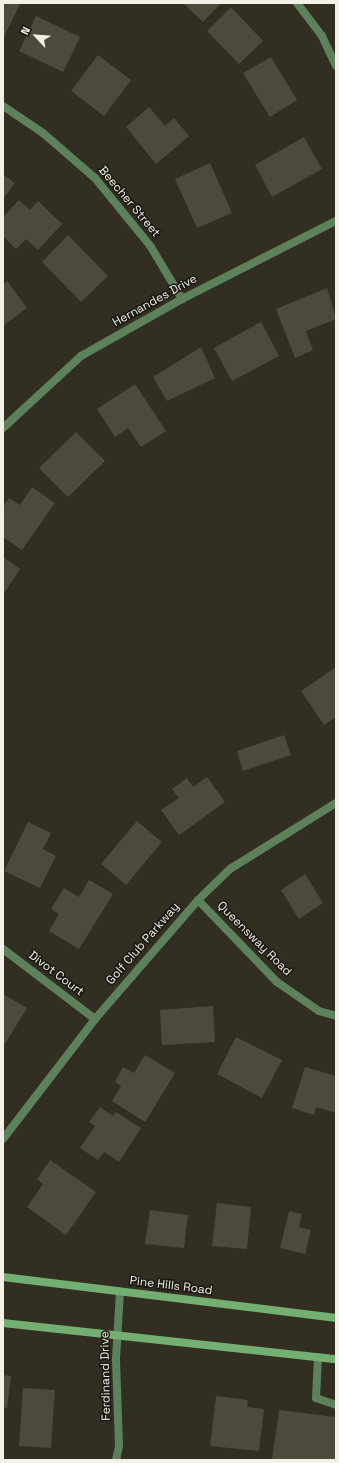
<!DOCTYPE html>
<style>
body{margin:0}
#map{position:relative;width:339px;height:1463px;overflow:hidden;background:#322f22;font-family:"Space Grotesk",sans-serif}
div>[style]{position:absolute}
.building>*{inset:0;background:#4d4a3c}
.service>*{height:8px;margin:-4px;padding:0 4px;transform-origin:4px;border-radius:4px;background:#5c815b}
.minor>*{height:8px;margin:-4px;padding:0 4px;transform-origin:4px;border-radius:4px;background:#5c815b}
.tertiary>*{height:8px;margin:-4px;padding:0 4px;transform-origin:4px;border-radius:4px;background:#5c815b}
.secondary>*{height:8px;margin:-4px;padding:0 4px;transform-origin:4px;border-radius:4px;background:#74af72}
span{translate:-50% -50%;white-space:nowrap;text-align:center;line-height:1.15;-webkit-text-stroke:3px #181711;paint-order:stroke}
.street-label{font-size:12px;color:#f2f0e7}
.frame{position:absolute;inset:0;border:4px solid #f2f0e7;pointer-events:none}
.north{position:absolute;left:16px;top:16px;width:40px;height:40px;-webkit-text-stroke:3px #181711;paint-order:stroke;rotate:296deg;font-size:11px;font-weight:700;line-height:16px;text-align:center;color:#f2f0e7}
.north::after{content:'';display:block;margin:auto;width:14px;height:18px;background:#f2f0e7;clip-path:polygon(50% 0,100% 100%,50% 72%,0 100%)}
</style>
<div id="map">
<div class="building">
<i style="clip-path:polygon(3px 3px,20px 4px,3px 39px)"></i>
<i style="clip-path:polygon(183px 3px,221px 3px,203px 22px)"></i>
<i style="clip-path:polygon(231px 7px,263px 41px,239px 64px,207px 31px)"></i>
<i style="clip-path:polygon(36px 16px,80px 37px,63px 72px,19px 51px)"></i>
<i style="clip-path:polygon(98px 55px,131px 80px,104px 116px,71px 91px)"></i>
<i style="clip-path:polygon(271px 57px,297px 100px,270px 117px,243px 73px)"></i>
<i style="clip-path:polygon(149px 107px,165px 126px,174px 118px,189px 136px,156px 164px,126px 127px)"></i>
<i style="clip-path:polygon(304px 137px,322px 169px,272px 197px,255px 165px)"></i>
<i style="clip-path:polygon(210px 163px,232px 213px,197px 228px,175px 179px)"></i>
<i style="clip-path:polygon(3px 174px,15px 183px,3px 199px)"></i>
<i style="clip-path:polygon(19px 200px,30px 210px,38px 201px,62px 224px,38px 250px,26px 239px,16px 249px,3px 236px,3px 217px)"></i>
<i style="clip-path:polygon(68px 235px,108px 276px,81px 302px,42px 262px)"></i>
<i style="clip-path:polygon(7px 281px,27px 308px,3px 326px,3px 285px)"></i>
<i style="clip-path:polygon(327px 288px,336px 319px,306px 331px,313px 350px,295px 358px,276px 309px)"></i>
<i style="clip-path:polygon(261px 322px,279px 356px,232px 381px,214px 348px)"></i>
<i style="clip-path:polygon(201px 347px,215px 378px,167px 401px,153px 377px)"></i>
<i style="clip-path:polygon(135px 384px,166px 431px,141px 447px,128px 428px,115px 437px,97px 409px)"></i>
<i style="clip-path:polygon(76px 432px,105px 461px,68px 497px,39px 468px)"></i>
<i style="clip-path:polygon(32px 487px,55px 503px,22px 550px,3px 537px,3px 506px,9px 498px,20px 505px)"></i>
<i style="clip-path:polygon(3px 557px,20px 569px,3px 595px)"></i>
<i style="clip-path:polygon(336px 667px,336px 717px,324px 725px,301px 691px)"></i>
<i style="clip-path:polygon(284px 735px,291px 755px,243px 771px,237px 751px)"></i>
<i style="clip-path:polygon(207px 777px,225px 802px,179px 835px,161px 810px,179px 798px,172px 789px,187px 778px,193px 787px)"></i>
<i style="clip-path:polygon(137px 821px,162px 842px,126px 885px,101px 864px)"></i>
<i style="clip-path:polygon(28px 822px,51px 833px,43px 849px,56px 856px,40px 888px,4px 871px)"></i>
<i style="clip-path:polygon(305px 874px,323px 903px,299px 919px,281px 890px)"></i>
<i style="clip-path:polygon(89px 880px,113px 894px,79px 949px,49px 931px,59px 914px,51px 909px,64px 888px,79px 897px)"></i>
<i style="clip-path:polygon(3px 994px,27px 1008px,3px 1047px)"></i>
<i style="clip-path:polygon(213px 1006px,215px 1042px,162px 1045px,160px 1010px)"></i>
<i style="clip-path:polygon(236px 1037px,282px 1060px,262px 1098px,217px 1074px)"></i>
<i style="clip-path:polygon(145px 1055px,175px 1073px,145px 1122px,112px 1101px,121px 1086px,115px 1082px,123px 1067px,134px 1073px)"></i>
<i style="clip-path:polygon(305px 1067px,336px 1076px,336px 1113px,316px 1107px,314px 1115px,292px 1108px)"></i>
<i style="clip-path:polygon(100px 1107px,113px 1116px,116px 1112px,141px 1128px,119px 1162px,104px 1152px,98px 1160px,80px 1148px,95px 1126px,89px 1122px)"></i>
<i style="clip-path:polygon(50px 1160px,96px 1192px,66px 1235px,27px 1207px,43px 1184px,37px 1179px)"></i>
<i style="clip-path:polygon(217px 1203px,251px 1207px,247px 1249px,212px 1246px)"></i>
<i style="clip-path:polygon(150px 1210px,188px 1215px,184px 1248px,145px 1244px)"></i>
<i style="clip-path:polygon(289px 1211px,302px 1214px,299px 1227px,311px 1230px,305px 1254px,280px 1248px)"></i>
<i style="clip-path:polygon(3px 1375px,11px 1376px,7px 1408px,3px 1407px)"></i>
<i style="clip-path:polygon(23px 1388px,55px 1390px,51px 1448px,19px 1446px)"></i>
<i style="clip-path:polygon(216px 1396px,248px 1400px,247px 1407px,264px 1409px,259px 1451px,210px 1446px)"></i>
<i style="clip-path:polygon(279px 1410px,336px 1417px,336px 1460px,272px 1460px)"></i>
</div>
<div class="service">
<i style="left:318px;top:1357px;width:41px;rotate:92.8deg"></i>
<i style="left:316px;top:1398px;width:21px;rotate:19deg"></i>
</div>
<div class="minor">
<i style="left:3px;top:106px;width:48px;rotate:34deg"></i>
<i style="left:43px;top:133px;width:69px;rotate:40.9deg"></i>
<i style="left:95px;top:178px;width:89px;rotate:50.9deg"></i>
<i style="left:151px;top:247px;width:61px;rotate:59.2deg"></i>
<i style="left:198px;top:900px;width:114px;rotate:46.1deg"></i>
<i style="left:277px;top:982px;width:51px;rotate:34.6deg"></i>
<i style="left:319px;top:1011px;width:18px;rotate:16deg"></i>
<i style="left:3px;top:949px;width:116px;rotate:37.3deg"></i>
<i style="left:3px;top:1139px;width:151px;rotate:-52.5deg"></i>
<i style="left:95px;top:1019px;width:157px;rotate:-49.1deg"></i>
<i style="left:198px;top:900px;width:45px;rotate:-44.1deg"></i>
<i style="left:230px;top:869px;width:125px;rotate:-31.9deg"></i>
<i style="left:116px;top:1460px;width:14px;rotate:-78deg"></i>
<i style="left:119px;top:1446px;width:87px;rotate:-92deg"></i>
<i style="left:116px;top:1359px;width:67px;rotate:-86.6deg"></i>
</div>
<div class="tertiary">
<i style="left:297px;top:3px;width:41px;rotate:52.9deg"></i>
<i style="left:322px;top:36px;width:33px;rotate:65deg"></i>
<i style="left:3px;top:428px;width:106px;rotate:-42.7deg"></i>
<i style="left:81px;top:356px;width:116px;rotate:-29.4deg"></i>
<i style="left:182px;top:299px;width:173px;rotate:-26.9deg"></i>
</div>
<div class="secondary">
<i style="left:3px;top:1277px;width:336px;rotate:7deg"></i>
<i style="left:3px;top:1323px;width:335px;rotate:6.2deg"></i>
</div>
<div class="street-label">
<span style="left:129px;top:202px;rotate:50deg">Beecher Street</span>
<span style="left:155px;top:301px;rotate:-29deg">Hernandes Drive</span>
<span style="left:254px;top:939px;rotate:45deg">Queensway Road</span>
<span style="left:143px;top:944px;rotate:-49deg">Golf Club Parkway</span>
<span style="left:56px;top:974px;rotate:37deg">Divot Court</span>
<span style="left:171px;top:1286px;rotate:7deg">Pine Hills Road</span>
<span style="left:106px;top:1376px;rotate:-91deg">Ferdinand Drive</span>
</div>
<div class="frame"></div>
<div class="north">N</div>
</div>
